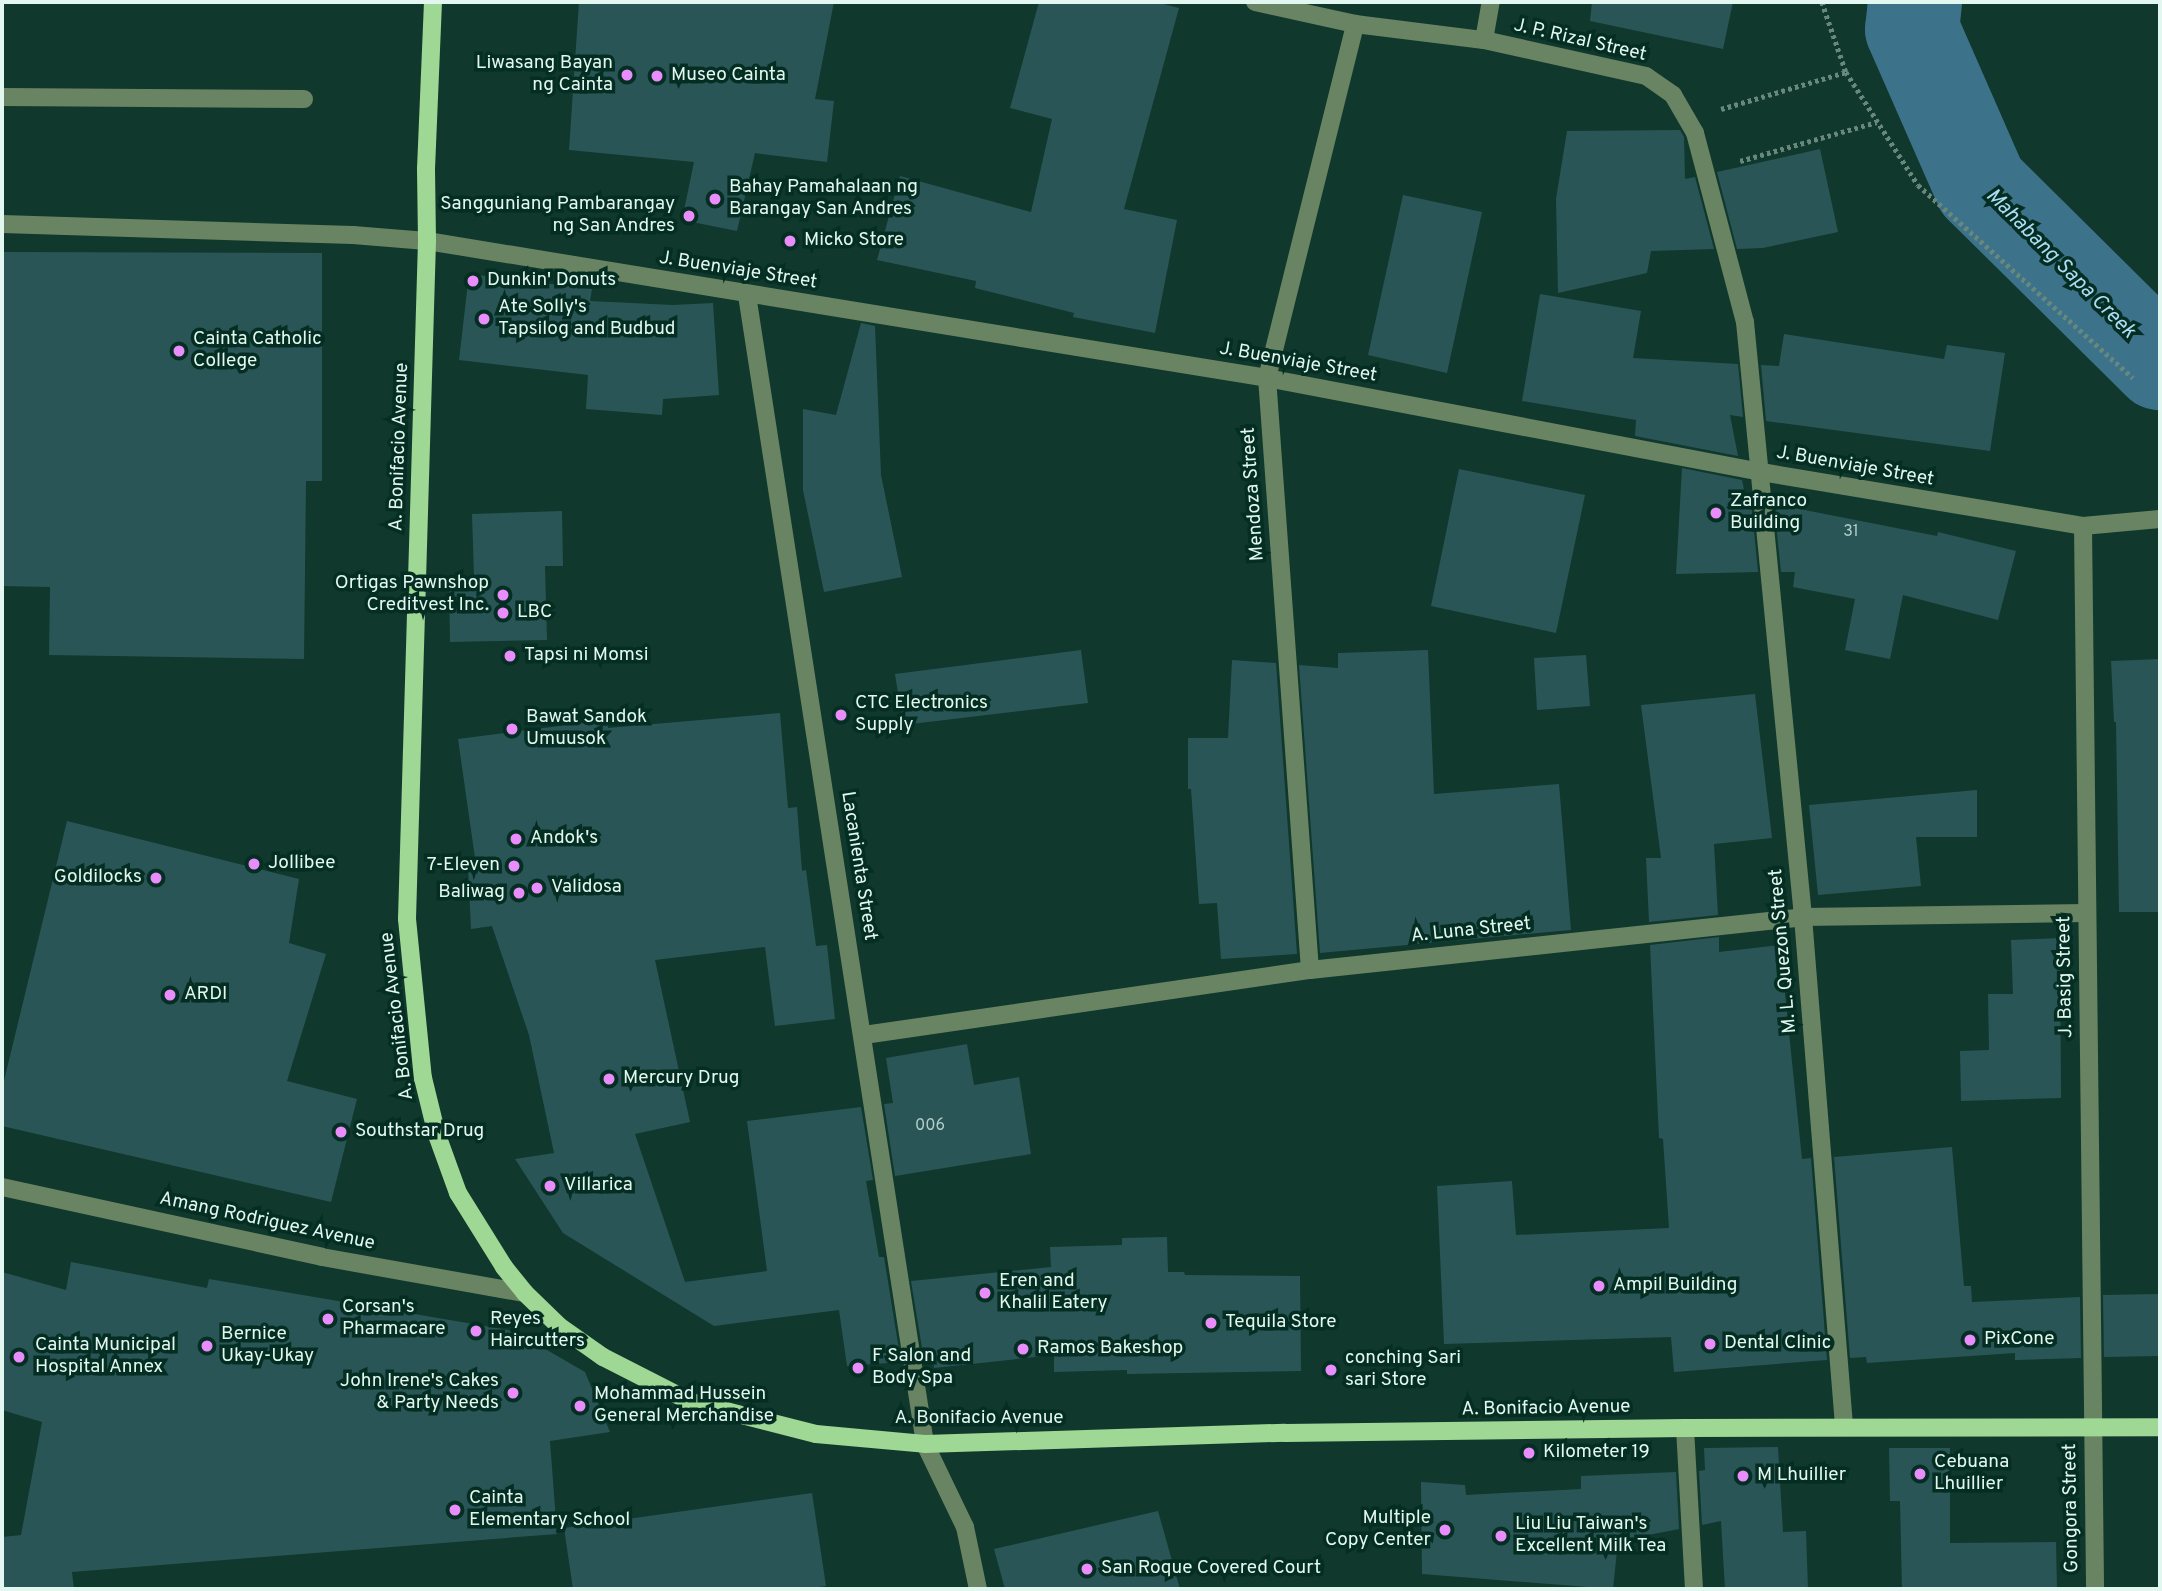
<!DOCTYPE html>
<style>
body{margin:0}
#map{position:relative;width:2162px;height:1591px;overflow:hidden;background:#11382d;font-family:Overpass,sans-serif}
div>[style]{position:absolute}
.river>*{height:94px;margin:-47px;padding:0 47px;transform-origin:47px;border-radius:47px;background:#3d728b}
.building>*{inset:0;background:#295557}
.path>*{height:4.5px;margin-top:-2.25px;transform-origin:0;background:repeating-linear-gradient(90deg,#68887e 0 3.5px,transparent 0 7px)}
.minor>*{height:18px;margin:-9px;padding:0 9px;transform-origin:9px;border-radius:9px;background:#688463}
.major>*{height:18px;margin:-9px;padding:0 9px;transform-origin:9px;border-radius:9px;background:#9ed894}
.dots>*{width:19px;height:19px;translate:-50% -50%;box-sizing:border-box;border:4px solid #052e23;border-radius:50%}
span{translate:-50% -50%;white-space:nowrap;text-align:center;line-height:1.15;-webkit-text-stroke:7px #052e23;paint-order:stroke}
.number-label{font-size:16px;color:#b4cec9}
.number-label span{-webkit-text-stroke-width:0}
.street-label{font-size:19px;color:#e2f7ef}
.poi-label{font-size:19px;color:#e2f7ef}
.right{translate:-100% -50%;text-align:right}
.left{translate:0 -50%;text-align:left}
.water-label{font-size:21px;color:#addcf5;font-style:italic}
.frame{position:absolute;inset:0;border:4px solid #e2f7ef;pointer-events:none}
</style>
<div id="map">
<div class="river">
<i style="left:1915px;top:2px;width:27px;rotate:96deg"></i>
<i style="left:1912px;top:29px;width:171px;rotate:66.3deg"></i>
<i style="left:1981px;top:186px;width:252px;rotate:44.7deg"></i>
</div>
<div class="building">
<i style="clip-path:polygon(579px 2px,834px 2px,815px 99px,834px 101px,827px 162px,755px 153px,737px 231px,682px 220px,694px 162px,569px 150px)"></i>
<i style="clip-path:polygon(1039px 2px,1156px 2px,1179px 8px,1124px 209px,1177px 220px,1155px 333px,1073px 317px,1074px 313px,975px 288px,976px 281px,877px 260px,900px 176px,1031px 212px,1052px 119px,1010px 108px)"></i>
<i style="clip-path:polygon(1592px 2px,1733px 2px,1723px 49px,1590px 21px)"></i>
<i style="clip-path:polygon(1680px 130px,1684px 137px,1685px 179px,1695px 177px,1714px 249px,1651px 251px,1647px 273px,1558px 293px,1556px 199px,1567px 131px)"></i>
<i style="clip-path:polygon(1820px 149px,1838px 232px,1763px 248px,1737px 249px,1717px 172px)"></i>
<i style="clip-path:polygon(1403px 195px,1482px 212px,1447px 373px,1368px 355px)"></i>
<i style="clip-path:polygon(2px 252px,322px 253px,322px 481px,306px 481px,304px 659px,49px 655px,50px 587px,2px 586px)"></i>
<i style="clip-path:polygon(469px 274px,592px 289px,590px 301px,673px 305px,713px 303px,719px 395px,663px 399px,662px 415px,586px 409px,588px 375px,459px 360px)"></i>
<i style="clip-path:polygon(1540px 294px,1641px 311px,1633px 358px,1738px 364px,1743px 417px,1730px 415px,1738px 456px,1635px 436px,1636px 420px,1522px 401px)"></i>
<i style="clip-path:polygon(861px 323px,875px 326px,881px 475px,902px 577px,824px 592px,803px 490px,803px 409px,836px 415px)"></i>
<i style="clip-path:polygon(1784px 334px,1944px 359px,1947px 345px,2005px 353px,1990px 451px,1766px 421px,1761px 365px,1779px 366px)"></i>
<i style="clip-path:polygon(1682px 468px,1742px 480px,1746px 499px,1751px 500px,1758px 572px,1676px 574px)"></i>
<i style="clip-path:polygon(1459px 469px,1585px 495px,1556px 633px,1431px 606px)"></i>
<i style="clip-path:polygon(1774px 504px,1937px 536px,1938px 532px,2016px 551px,1998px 620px,1903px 595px,1890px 659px,1845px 650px,1855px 599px,1793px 587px,1795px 572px,1781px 572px)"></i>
<i style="clip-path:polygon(562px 511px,563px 566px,545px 566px,547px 640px,450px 642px,449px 578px,474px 577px,472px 514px)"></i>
<i style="clip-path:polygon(1081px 650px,1088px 703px,903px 725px,895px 674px)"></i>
<i style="clip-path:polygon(1428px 650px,1434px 794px,1559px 784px,1571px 930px,1320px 953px,1299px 665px,1338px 668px,1338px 653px)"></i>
<i style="clip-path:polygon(1586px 655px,1590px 706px,1537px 710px,1534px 658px)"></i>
<i style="clip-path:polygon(2160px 659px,2160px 912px,2119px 912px,2116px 722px,2114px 722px,2111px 661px)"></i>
<i style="clip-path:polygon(1232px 660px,1276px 663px,1297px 954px,1221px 959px,1217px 903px,1199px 904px,1191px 789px,1188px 789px,1188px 738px,1228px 738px)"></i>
<i style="clip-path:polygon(1755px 694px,1772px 838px,1714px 844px,1718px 915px,1649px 922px,1646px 858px,1661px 858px,1641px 705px)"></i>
<i style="clip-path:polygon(780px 713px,788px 808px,797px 807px,802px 871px,806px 870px,816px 946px,827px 945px,835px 1019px,775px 1026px,765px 947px,655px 960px,690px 1122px,635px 1134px,685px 1282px,767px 1271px,747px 1121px,861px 1107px,873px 1180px,866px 1181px,879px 1257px,884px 1257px,901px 1362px,847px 1366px,839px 1310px,714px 1326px,563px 1233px,515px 1159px,554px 1153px,529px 1035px,492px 926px,471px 929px,468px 867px,476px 865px,458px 739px,607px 720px,608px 728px)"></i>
<i style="clip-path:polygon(1977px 790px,1977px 837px,1916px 837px,1921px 886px,1818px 895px,1809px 805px)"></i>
<i style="clip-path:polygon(67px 821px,299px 879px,289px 943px,326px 954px,287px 1081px,357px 1099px,331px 1202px,2px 1126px,2px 1089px)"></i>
<i style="clip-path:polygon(1719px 937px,1719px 952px,1780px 945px,1802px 1159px,1811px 1158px,1827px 1360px,1674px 1372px,1671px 1337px,1444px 1344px,1437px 1186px,1512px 1181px,1516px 1235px,1669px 1228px,1663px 1139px,1659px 1138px,1650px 945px)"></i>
<i style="clip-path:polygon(2060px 938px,2061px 1098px,1961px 1101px,1960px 1051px,1989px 1050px,1988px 994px,2013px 994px,2011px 940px)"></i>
<i style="clip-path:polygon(967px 1044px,974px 1085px,1019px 1077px,1031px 1154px,895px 1176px,884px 1104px,893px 1103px,886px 1058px)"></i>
<i style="clip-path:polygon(1952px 1147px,1964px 1286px,1971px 1286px,1972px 1302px,2080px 1297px,2081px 1358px,2015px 1360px,2015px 1353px,1867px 1363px,1866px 1357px,1850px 1358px,1834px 1157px)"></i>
<i style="clip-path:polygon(1167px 1237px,1168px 1272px,1184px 1272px,1185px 1275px,1300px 1276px,1301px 1371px,1127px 1374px,1127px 1370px,1054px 1372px,1054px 1355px,934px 1368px,933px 1359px,924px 1360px,911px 1281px,1051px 1267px,1050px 1247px,1122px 1245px,1122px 1238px)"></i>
<i style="clip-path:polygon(71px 1262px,207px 1288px,209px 1279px,514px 1331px,585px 1372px,610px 1432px,550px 1441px,557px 1534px,72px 1572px,74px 1589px,2px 1589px,2px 1537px,21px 1535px,42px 1422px,2px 1410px,2px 1272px,66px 1290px)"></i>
<i style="clip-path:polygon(2160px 1294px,2160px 1356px,2104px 1357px,2103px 1295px)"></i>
<i style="clip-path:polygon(1778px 1447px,1783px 1532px,1806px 1531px,1808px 1589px,1725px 1589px,1721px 1521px,1702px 1525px,1699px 1471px,1705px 1470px,1704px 1448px)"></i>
<i style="clip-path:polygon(1889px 1448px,1950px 1448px,1950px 1543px,2056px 1542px,2057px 1589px,1902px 1589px,1900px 1501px,1890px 1501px)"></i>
<i style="clip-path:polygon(1676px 1472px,1679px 1529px,1618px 1541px,1613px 1589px,1422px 1574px,1421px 1482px,1465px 1485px,1466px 1495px,1581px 1489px,1581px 1476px)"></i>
<i style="clip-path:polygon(812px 1493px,826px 1586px,803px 1589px,573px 1589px,564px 1528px)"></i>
<i style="clip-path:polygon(1158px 1511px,1180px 1589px,1005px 1589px,994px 1549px)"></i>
</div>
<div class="path">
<i style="left:1822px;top:2px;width:74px;rotate:71.1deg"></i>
<i style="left:1846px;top:72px;width:134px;rotate:57.5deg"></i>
<i style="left:1918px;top:185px;width:289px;rotate:41.9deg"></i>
<i style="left:1721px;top:109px;width:130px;rotate:-16.5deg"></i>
<i style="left:1740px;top:161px;width:142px;rotate:-15.9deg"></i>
</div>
<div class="minor">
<i style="left:1255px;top:2px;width:102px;rotate:12.4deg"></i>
<i style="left:1355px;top:24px;width:130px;rotate:7.1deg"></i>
<i style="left:1484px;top:40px;width:166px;rotate:12.5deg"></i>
<i style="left:1646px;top:76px;width:33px;rotate:35deg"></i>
<i style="left:1673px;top:95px;width:44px;rotate:59.9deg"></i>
<i style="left:1695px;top:133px;width:196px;rotate:75.2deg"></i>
<i style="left:1745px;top:322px;width:598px;rotate:84.43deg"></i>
<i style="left:1803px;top:917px;width:511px;rotate:85.39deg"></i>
<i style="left:1484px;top:40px;width:39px;rotate:-80deg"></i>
<i style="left:2px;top:97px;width:302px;rotate:0.4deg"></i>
<i style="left:2px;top:224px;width:351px;rotate:1.8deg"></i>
<i style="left:353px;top:235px;width:74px;rotate:4.6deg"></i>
<i style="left:427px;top:241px;width:851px;rotate:9.26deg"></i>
<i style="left:1267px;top:378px;width:503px;rotate:10.77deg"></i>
<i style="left:1761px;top:472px;width:326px;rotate:9.5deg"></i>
<i style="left:2083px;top:526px;width:77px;rotate:-5.2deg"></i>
<i style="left:747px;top:295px;width:1163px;rotate:81.19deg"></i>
<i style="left:925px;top:1444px;width:92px;rotate:64.3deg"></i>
<i style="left:965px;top:1527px;width:63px;rotate:78.2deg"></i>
<i style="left:2083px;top:526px;width:1063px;rotate:89.35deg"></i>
<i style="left:1310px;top:970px;width:594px;rotate:-94.15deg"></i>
<i style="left:1267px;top:378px;width:365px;rotate:-76deg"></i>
<i style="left:864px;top:1035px;width:451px;rotate:-8.3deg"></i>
<i style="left:1310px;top:970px;width:496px;rotate:-6.1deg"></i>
<i style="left:1803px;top:917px;width:283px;rotate:-0.8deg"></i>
<i style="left:2px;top:1187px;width:328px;rotate:12.3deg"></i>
<i style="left:322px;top:1257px;width:206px;rotate:10.1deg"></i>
<i style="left:1685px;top:1428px;width:161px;rotate:86.8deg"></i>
</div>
<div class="major">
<i style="left:433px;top:2px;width:167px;rotate:92.4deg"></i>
<i style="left:426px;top:169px;width:72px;rotate:89.2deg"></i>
<i style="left:427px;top:241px;width:678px;rotate:91.69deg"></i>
<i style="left:407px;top:919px;width:160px;rotate:84.3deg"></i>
<i style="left:423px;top:1078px;width:59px;rotate:76.2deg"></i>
<i style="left:437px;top:1135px;width:62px;rotate:70.1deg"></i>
<i style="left:458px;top:1193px;width:87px;rotate:58.1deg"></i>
<i style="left:504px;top:1267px;width:33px;rotate:51deg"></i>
<i style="left:525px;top:1293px;width:47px;rotate:44.1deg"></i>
<i style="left:559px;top:1326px;width:54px;rotate:35.2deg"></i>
<i style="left:603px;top:1357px;width:99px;rotate:27.1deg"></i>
<i style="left:691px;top:1402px;width:129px;rotate:14.4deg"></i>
<i style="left:816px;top:1434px;width:109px;rotate:5.2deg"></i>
<i style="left:925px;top:1444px;width:360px;rotate:-1.8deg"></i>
<i style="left:1285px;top:1433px;width:400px;rotate:-0.7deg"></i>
<i style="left:1685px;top:1428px;width:475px;rotate:-0.1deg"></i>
</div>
<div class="dots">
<i style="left:627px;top:75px;background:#ea8dfc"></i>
<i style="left:657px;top:76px;background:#ea8dfc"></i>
<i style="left:715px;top:199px;background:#ea8dfc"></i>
<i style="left:689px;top:216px;background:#ea8dfc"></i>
<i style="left:790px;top:241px;background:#ea8dfc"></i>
<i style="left:473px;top:281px;background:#ea8dfc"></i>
<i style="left:484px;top:319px;background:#ea8dfc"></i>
<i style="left:179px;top:351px;background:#ea8dfc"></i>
<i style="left:1716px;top:513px;background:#ea8dfc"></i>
<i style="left:503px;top:595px;background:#ea8dfc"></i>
<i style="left:503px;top:613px;background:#ea8dfc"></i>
<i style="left:510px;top:656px;background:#ea8dfc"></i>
<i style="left:841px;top:715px;background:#ea8dfc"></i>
<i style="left:512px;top:729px;background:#ea8dfc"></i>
<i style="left:516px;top:839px;background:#ea8dfc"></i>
<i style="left:254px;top:864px;background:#ea8dfc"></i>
<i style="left:514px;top:866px;background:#ea8dfc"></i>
<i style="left:156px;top:878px;background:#ea8dfc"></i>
<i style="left:537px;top:888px;background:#ea8dfc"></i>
<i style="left:519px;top:893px;background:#ea8dfc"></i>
<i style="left:170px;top:995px;background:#ea8dfc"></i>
<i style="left:609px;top:1079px;background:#ea8dfc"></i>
<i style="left:341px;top:1132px;background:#ea8dfc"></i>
<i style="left:550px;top:1186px;background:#ea8dfc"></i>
<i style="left:1599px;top:1286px;background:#ea8dfc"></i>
<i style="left:985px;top:1293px;background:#ea8dfc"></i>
<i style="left:328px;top:1319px;background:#ea8dfc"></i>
<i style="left:1211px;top:1323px;background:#ea8dfc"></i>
<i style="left:476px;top:1331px;background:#ea8dfc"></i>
<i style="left:1970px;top:1340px;background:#ea8dfc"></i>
<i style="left:1710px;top:1344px;background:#ea8dfc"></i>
<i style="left:207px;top:1346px;background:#ea8dfc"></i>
<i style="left:1023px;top:1349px;background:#ea8dfc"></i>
<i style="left:19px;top:1357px;background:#ea8dfc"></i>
<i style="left:858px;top:1368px;background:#ea8dfc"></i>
<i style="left:1331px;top:1370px;background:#ea8dfc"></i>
<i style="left:513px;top:1393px;background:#ea8dfc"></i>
<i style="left:580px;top:1406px;background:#ea8dfc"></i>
<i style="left:1529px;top:1453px;background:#ea8dfc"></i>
<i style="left:1920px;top:1474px;background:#ea8dfc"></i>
<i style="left:1743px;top:1476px;background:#ea8dfc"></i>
<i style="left:455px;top:1510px;background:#ea8dfc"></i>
<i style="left:1445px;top:1530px;background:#ea8dfc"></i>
<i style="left:1501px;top:1536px;background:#ea8dfc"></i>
<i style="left:1087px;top:1569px;background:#ea8dfc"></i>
</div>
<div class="number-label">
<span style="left:1851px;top:532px">31</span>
<span style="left:930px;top:1126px">006</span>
</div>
<div class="street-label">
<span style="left:1580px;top:41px;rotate:13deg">J. P. Rizal Street</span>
<span style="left:738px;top:271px;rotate:9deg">J. Buenviaje Street</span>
<span style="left:1298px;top:363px;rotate:10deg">J. Buenviaje Street</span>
<span style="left:400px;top:447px;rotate:-88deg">A. Bonifacio Avenue</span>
<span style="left:1855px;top:467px;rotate:10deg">J. Buenviaje Street</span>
<span style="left:1254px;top:494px;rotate:-94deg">Mendoza Street</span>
<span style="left:858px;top:866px;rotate:81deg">Lacanienta Street</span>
<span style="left:1471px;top:931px;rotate:-6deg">A. Luna Street</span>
<span style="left:1784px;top:951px;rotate:-95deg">M. L. Quezon Street</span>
<span style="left:2066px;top:977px;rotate:-91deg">J. Basig Street</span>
<span style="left:398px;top:1016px;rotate:-97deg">A. Bonifacio Avenue</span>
<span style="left:267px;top:1222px;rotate:12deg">Amang Rodriguez Avenue</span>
<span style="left:1546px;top:1409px;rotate:-1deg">A. Bonifacio Avenue</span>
<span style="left:979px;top:1419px">A. Bonifacio Avenue</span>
<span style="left:2072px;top:1508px;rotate:-91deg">Gongora Street</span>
</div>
<div class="poi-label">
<span class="right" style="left:613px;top:75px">Liwasang Bayan<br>ng Cainta</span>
<span class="left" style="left:671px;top:76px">Museo Cainta</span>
<span class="left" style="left:729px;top:199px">Bahay Pamahalaan ng<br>Barangay San Andres</span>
<span class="right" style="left:675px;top:216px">Sangguniang Pambarangay<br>ng San Andres</span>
<span class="left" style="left:804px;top:241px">Micko Store</span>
<span class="left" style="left:487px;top:281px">Dunkin' Donuts</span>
<span class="left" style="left:498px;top:319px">Ate Solly's<br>Tapsilog and Budbud</span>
<span class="left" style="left:193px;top:351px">Cainta Catholic<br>College</span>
<span class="left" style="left:1730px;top:513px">Zafranco<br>Building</span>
<span class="right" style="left:489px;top:595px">Ortigas Pawnshop<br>Creditvest Inc.</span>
<span class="left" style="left:517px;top:613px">LBC</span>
<span class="left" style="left:524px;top:656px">Tapsi ni Momsi</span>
<span class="left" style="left:855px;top:715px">CTC Electronics<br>Supply</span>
<span class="left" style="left:526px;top:729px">Bawat Sandok<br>Umuusok</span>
<span class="left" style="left:530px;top:839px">Andok's</span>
<span class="left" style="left:268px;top:864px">Jollibee</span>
<span class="right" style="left:500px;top:866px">7-Eleven</span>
<span class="right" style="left:142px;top:878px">Goldilocks</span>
<span class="left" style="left:551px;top:888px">Validosa</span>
<span class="right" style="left:505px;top:893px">Baliwag</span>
<span class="left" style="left:184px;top:995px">ARDI</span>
<span class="left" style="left:623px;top:1079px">Mercury Drug</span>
<span class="left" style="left:355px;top:1132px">Southstar Drug</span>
<span class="left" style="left:564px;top:1186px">Villarica</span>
<span class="left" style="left:999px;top:1293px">Eren and<br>Khalil Eatery</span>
<span class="left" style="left:1613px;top:1286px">Ampil Building</span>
<span class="left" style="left:342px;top:1319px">Corsan's<br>Pharmacare</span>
<span class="left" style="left:490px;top:1331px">Reyes<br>Haircutters</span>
<span class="left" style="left:1225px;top:1323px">Tequila Store</span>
<span class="left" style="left:221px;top:1346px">Bernice<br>Ukay-Ukay</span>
<span class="left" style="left:1984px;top:1340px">PixCone</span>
<span class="left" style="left:1724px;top:1344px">Dental Clinic</span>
<span class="left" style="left:35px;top:1357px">Cainta Municipal<br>Hospital Annex</span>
<span class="left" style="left:1037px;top:1349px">Ramos Bakeshop</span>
<span class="left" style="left:872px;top:1368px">F Salon and<br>Body Spa</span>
<span class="left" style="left:1345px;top:1370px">conching Sari<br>sari Store</span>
<span class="right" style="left:499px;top:1393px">John Irene's Cakes<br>&amp; Party Needs</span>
<span class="left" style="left:594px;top:1406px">Mohammad Hussein<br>General Merchandise</span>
<span class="left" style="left:1543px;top:1453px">Kilometer 19</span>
<span class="left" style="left:1934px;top:1474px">Cebuana<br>Lhuillier</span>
<span class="left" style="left:1757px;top:1476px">M Lhuillier</span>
<span class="left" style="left:469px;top:1510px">Cainta<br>Elementary School</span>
<span class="right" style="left:1431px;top:1530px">Multiple<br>Copy Center</span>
<span class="left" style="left:1515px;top:1536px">Liu Liu Taiwan's<br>Excellent Milk Tea</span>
<span class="left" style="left:1101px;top:1569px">San Roque Covered Court</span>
</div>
<div class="water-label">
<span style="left:2060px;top:264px;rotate:45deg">Mahabang Sapa Creek</span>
</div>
<div class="frame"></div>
</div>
